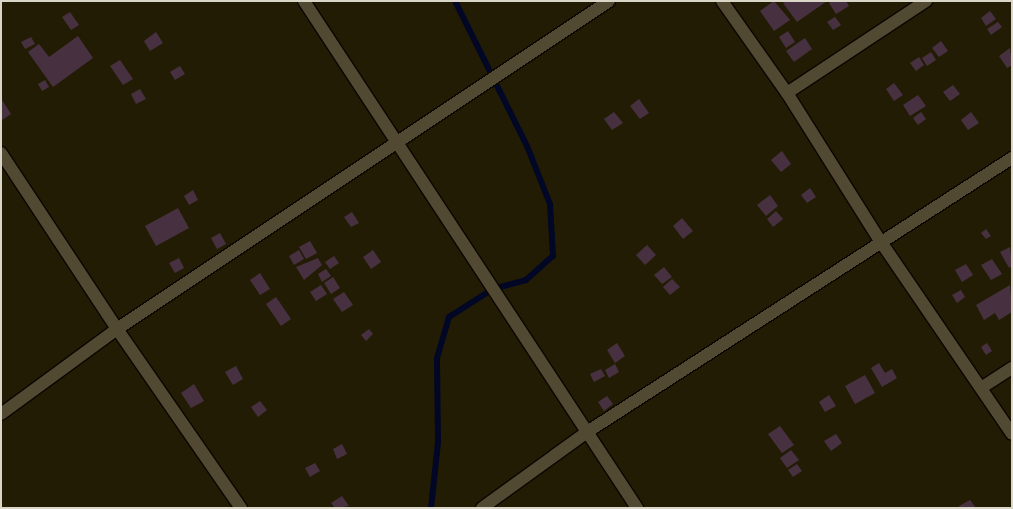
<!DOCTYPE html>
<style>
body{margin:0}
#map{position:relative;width:1013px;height:509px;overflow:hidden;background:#231c05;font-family:Jost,sans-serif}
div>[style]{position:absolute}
.stream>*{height:6px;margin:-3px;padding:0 3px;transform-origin:3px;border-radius:3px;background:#010725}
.building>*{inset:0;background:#473140}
.roads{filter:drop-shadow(1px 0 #0c0600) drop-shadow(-1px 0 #0c0600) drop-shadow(0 1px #0c0600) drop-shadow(0 -1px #0c0600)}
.street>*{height:12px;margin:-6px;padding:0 6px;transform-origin:6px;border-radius:6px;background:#514931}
span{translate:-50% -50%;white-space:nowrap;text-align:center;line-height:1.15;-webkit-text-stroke:3.5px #231c05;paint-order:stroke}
.frame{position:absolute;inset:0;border:2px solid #d9d5c7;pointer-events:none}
</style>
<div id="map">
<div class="stream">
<i style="left:431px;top:508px;width:66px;rotate:-83.9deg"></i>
<i style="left:438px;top:442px;width:84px;rotate:-90.7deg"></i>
<i style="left:437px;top:358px;width:43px;rotate:-73.7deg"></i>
<i style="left:449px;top:317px;width:52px;rotate:-32.5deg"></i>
<i style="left:493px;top:289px;width:34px;rotate:-15deg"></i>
<i style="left:526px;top:280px;width:36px;rotate:-42deg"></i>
<i style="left:553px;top:256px;width:52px;rotate:-93.3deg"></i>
<i style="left:550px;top:204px;width:62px;rotate:-111.6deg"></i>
<i style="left:527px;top:146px;width:162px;rotate:-116.4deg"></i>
</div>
<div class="building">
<i style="clip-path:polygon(774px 1px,790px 20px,774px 31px,760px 11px)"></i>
<i style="clip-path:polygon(786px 1px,827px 1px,797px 22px,783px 3px)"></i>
<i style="clip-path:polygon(832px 1px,846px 1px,849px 6px,836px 14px,829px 3px)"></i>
<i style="clip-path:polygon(990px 11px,996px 19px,986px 26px,981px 18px)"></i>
<i style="clip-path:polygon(70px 12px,79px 25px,71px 30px,62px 17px)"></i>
<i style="clip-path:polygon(835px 17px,841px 25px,833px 30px,827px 22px)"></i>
<i style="clip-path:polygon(998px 22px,1002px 27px,991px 35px,987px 29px)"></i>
<i style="clip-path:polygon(788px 31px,795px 42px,786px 48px,779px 37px)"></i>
<i style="clip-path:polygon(156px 32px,163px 43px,150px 51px,144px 41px)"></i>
<i style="clip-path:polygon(78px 36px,93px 58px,53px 87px,28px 52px,39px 44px,49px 57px)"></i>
<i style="clip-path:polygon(31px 37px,35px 44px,25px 49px,21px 42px)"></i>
<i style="clip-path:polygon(805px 38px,812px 49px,794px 62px,786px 51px)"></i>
<i style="clip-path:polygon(941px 41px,948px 51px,939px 57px,932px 48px)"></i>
<i style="clip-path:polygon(1010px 48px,1012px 65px,1007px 68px,999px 56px)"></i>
<i style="clip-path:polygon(931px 52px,936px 60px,927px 66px,922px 58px)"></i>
<i style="clip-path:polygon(919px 57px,924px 65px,916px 71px,910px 63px)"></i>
<i style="clip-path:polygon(120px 60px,133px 79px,123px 85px,110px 66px)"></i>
<i style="clip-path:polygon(180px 66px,185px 74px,175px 80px,170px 72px)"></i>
<i style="clip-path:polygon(45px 80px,49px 87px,42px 91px,38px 84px)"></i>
<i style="clip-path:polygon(894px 83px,903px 95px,894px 101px,886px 89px)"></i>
<i style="clip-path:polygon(953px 85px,960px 94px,950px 101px,943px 92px)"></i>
<i style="clip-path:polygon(140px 89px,146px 99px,136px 104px,131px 94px)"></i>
<i style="clip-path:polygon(918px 95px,926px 106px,910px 116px,903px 105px)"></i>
<i style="clip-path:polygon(639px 99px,649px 113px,640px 119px,630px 106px)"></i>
<i style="clip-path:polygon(2px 100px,11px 114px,2px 120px,1px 118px)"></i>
<i style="clip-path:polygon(614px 112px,623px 123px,612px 130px,604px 119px)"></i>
<i style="clip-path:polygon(921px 112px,926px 119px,918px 125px,913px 118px)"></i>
<i style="clip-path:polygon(971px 112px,979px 123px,968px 130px,961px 120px)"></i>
<i style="clip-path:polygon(782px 151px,791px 164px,781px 172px,771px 160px)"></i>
<i style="clip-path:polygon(810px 188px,816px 197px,807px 203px,801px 195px)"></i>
<i style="clip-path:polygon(193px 190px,198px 200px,189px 205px,184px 196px)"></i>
<i style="clip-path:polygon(770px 195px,778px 206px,766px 216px,757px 205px)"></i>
<i style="clip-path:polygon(178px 208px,189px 228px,156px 246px,145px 226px)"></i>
<i style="clip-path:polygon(776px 211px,783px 219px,773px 227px,767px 219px)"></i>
<i style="clip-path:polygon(352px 212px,359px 223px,351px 227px,344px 217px)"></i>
<i style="clip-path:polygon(682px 218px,693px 231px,683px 239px,673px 226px)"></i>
<i style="clip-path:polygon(986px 229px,991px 236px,986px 239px,981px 233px)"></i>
<i style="clip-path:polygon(220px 233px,226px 244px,217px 249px,211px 238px)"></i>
<i style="clip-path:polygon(310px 241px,317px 253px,306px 259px,299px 247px)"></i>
<i style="clip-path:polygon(647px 245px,656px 255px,645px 265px,636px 255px)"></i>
<i style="clip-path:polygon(1010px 247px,1012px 266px,1009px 268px,1000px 252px)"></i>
<i style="clip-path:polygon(299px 250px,304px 259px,294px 265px,289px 256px)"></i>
<i style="clip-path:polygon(373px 250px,381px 262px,371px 269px,363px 257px)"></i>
<i style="clip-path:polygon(334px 256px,339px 263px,330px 269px,325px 262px)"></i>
<i style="clip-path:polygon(179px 258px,184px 268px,175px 273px,169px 263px)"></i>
<i style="clip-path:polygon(318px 258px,322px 265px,304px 280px,296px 267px)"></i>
<i style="clip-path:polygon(992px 259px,1002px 274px,991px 280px,981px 265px)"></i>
<i style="clip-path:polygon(966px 264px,973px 275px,962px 282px,955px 270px)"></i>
<i style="clip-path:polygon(664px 267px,672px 277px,662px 284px,654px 275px)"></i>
<i style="clip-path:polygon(326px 269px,331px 276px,322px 282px,318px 274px)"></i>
<i style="clip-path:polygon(260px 273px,270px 289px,260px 295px,250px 280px)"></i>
<i style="clip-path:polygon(333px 277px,340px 288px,331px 294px,324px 283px)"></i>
<i style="clip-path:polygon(672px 279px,680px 287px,670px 295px,663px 287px)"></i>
<i style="clip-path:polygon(321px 285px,327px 294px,316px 301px,310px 292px)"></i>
<i style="clip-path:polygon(1010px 285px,1012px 312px,999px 320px,995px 313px,984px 320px,976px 305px)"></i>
<i style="clip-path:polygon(961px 290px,965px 297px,957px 303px,952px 295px)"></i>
<i style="clip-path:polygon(344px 292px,353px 305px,342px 312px,333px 299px)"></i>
<i style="clip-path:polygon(276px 297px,291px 319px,281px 326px,266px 304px)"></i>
<i style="clip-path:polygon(369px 329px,373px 334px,366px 341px,361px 335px)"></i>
<i style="clip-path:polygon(617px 343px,625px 356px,615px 363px,607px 350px)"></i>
<i style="clip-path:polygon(987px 343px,992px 351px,986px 355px,981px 347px)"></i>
<i style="clip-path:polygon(879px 363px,885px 373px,892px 369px,897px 378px,882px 387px,871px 368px)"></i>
<i style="clip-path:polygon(615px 364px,619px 372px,609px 378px,605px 370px)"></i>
<i style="clip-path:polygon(236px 366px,243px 379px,233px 385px,225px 372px)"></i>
<i style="clip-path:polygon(601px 369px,605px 376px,594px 382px,590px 374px)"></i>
<i style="clip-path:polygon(865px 375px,875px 393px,855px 404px,845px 386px)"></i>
<i style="clip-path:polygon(194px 384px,204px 401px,191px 408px,181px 393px)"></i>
<i style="clip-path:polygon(829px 395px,836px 406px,825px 412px,819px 402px)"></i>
<i style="clip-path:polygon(607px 396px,613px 404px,604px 411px,598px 402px)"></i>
<i style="clip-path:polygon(260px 401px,267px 410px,258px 417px,251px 407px)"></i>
<i style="clip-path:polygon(780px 426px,794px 445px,782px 453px,768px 434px)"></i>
<i style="clip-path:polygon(836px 434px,842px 443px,831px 451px,824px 441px)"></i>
<i style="clip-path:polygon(342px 444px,347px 454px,337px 459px,333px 449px)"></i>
<i style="clip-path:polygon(791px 450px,799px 460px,787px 468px,780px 458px)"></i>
<i style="clip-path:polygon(315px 463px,320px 471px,310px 477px,305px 468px)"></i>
<i style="clip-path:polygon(797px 464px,802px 471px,793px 477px,788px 470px)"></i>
<i style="clip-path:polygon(342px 496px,349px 506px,335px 508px,331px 503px)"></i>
<i style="clip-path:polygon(970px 500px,976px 508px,960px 508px,959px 506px)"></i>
</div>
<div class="roads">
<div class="street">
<i style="left:304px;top:1px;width:607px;rotate:56.7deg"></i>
<i style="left:722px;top:1px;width:113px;rotate:54.8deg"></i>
<i style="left:787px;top:93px;width:176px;rotate:57.8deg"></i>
<i style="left:881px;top:242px;width:232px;rotate:55.7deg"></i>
<i style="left:787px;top:93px;width:167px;rotate:-33.5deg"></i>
<i style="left:1px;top:153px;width:211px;rotate:56.6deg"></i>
<i style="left:117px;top:329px;width:218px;rotate:55.3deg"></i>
<i style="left:981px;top:388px;width:37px;rotate:-33deg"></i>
<i style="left:1px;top:414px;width:144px;rotate:-36.2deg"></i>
<i style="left:117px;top:329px;width:591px;rotate:-33.69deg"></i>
<i style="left:482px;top:508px;width:130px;rotate:-35.9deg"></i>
<i style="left:587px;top:432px;width:506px;rotate:-32.81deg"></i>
</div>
</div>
<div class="frame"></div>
</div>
